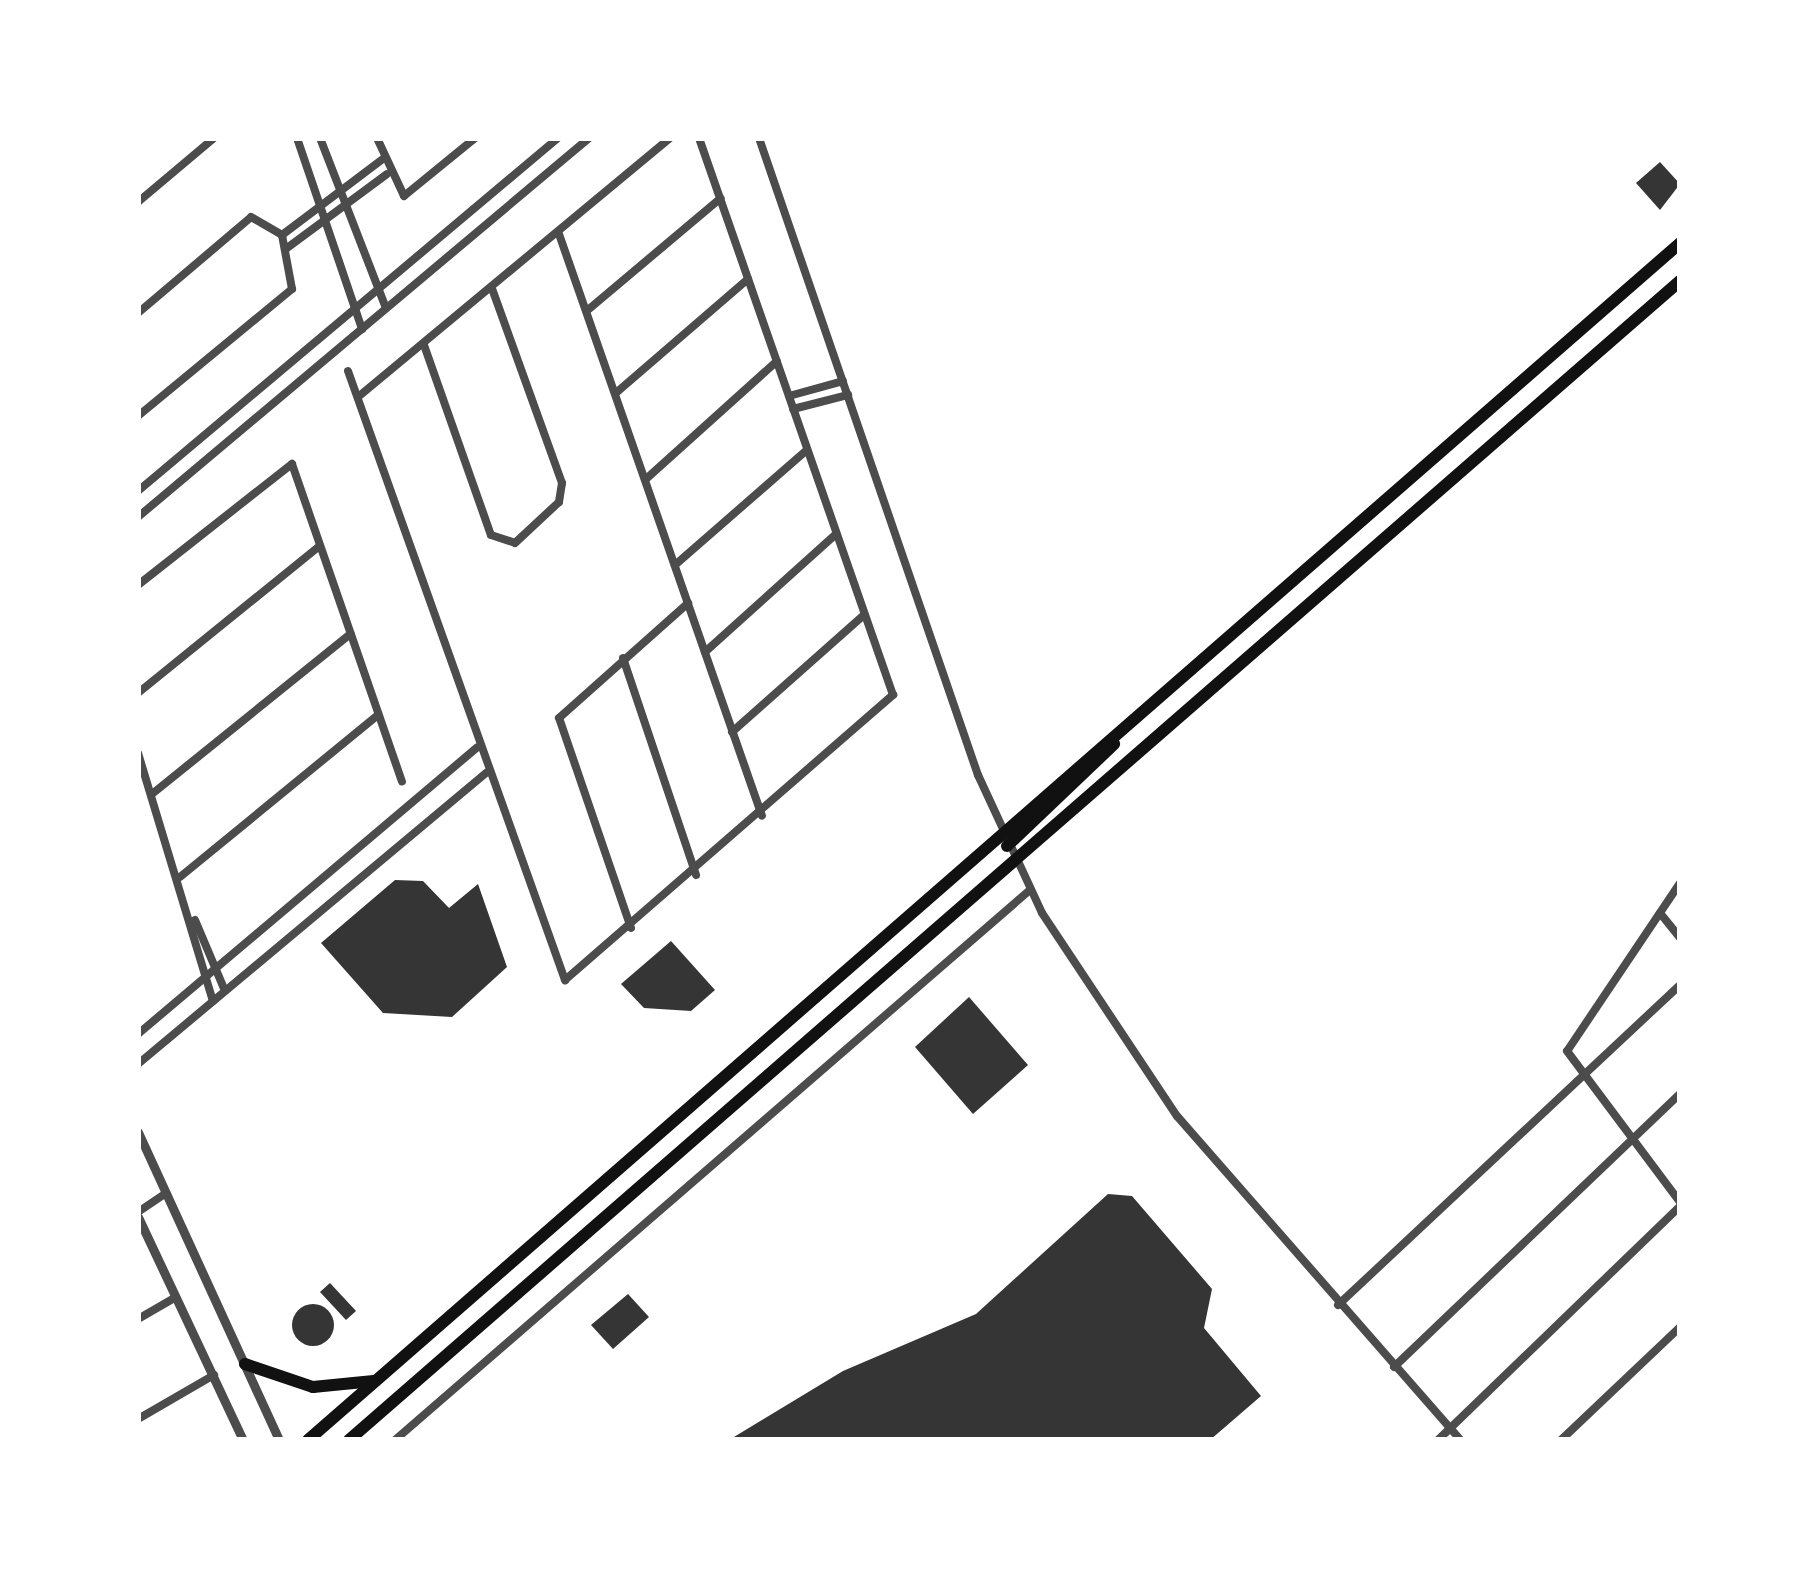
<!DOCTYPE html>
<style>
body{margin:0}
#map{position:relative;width:1818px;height:1578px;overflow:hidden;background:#fff;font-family:"Roboto Condensed",sans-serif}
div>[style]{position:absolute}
.building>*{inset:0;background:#353535}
.round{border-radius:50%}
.minor>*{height:8px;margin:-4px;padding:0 4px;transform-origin:4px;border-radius:4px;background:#4c4c4c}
.tertiary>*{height:9px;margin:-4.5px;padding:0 4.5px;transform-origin:4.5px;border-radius:4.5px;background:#4c4c4c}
.primary>*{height:12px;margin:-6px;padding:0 6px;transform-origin:6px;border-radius:6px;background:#111}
span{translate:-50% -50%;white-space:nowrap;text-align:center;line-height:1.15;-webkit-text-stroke:10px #fff;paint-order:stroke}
.frame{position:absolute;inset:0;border:141px solid #fff;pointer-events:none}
</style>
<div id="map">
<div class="building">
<i style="clip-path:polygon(1660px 162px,1680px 184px,1660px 210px,1636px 183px)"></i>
<i style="clip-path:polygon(395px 880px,423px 881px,449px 908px,478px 884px,507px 967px,452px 1017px,383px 1013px,321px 943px)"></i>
<i style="clip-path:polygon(671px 941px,715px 990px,691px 1011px,644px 1008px,621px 984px)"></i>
<i style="clip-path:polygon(969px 997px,1028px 1065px,973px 1114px,915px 1047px)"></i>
<i style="clip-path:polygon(1108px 1194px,1132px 1196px,1212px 1289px,1204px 1328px,1261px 1396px,1210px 1440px,729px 1440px,843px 1371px,976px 1314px)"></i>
<i style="clip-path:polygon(330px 1283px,356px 1311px,346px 1320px,320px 1292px)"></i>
<i style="clip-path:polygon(628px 1294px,649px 1317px,613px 1349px,591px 1325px)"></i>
<i class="round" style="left:292px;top:1304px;width:42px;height:42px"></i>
</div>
<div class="minor">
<i style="left:297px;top:138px;width:202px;rotate:71.2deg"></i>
<i style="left:320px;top:138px;width:182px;rotate:68.8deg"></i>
<i style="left:377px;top:138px;width:64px;rotate:65deg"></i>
<i style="left:404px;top:196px;width:92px;rotate:-39.2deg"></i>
<i style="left:759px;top:138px;width:674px;rotate:71.03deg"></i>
<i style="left:978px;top:775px;width:152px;rotate:65.1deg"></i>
<i style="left:1042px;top:913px;width:244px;rotate:56.4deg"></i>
<i style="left:1177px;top:1116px;width:431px;rotate:48.8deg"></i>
<i style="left:138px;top:202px;width:99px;rotate:-40.1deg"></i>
<i style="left:559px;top:234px;width:616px;rotate:70.77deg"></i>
<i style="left:282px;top:235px;width:126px;rotate:-37deg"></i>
<i style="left:287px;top:248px;width:124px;rotate:-36.5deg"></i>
<i style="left:589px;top:309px;width:172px;rotate:-40.1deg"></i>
<i style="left:138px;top:313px;width:148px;rotate:-40.3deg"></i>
<i style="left:251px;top:217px;width:36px;rotate:30deg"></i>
<i style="left:282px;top:235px;width:55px;rotate:79.5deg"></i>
<i style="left:292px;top:289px;width:200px;rotate:140.5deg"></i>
<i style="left:424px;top:345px;width:201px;rotate:70.6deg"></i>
<i style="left:491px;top:535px;width:25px;rotate:18deg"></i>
<i style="left:515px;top:543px;width:60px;rotate:-43deg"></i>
<i style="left:559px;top:502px;width:19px;rotate:-81deg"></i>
<i style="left:562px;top:483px;width:206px;rotate:-109.8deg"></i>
<i style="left:348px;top:371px;width:647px;rotate:70.39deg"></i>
<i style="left:565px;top:980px;width:435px;rotate:-41deg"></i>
<i style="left:893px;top:695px;width:590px;rotate:-109.2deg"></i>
<i style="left:617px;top:392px;width:173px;rotate:-40.8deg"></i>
<i style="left:789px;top:396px;width:56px;rotate:-15.5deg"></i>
<i style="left:358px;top:397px;width:405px;rotate:-39.7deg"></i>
<i style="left:793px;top:409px;width:57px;rotate:-14.3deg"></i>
<i style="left:646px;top:479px;width:176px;rotate:-42deg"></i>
<i style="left:138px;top:491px;width:549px;rotate:-40.05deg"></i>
<i style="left:138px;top:517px;width:589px;rotate:-40.04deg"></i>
<i style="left:675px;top:565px;width:175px;rotate:-41.1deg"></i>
<i style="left:138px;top:585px;width:196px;rotate:-38.2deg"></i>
<i style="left:292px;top:464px;width:336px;rotate:70.9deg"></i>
<i style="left:705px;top:652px;width:176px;rotate:-42deg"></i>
<i style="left:623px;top:658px;width:229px;rotate:71.4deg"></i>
<i style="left:138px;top:693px;width:232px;rotate:-39deg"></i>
<i style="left:732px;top:732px;width:176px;rotate:-41.6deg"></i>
<i style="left:138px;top:753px;width:259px;rotate:73.2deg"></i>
<i style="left:152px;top:794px;width:255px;rotate:-38.9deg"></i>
<i style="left:180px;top:877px;width:256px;rotate:-39.3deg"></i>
<i style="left:1680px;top:883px;width:202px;rotate:123.9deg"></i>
<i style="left:1567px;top:1051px;width:189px;rotate:53.2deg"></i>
<i style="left:1660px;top:913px;width:32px;rotate:51deg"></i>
<i style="left:195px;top:920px;width:77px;rotate:67.1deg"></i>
<i style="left:631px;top:928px;width:222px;rotate:-108.9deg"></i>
<i style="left:559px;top:718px;width:173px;rotate:-41.7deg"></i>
<i style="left:138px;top:1034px;width:444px;rotate:-40.2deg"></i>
<i style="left:138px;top:1064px;width:454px;rotate:-39.9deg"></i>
<i style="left:138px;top:1212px;width:34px;rotate:-34deg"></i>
<i style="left:1338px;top:1305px;width:468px;rotate:-43.1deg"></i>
<i style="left:138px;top:1319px;width:44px;rotate:-30.1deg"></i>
<i style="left:1394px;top:1367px;width:395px;rotate:-43.7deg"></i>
<i style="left:138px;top:1419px;width:88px;rotate:-30.1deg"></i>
<i style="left:395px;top:1440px;width:840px;rotate:-40.9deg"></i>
<i style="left:1438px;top:1440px;width:337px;rotate:-44deg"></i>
<i style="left:1561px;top:1440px;width:164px;rotate:-43.5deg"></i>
</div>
<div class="tertiary">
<i style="left:138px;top:1132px;width:339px;rotate:65.4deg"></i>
<i style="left:138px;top:1217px;width:246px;rotate:64.8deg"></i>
</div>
<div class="primary">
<i style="left:1007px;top:846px;width:148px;rotate:-43.6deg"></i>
<i style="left:245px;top:1364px;width:72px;rotate:18.7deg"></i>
<i style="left:313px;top:1387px;width:61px;rotate:-5.6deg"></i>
<i style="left:308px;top:1440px;width:1821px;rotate:-41.1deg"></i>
<i style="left:349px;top:1440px;width:1765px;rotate:-41.05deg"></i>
</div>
<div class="frame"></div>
</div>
